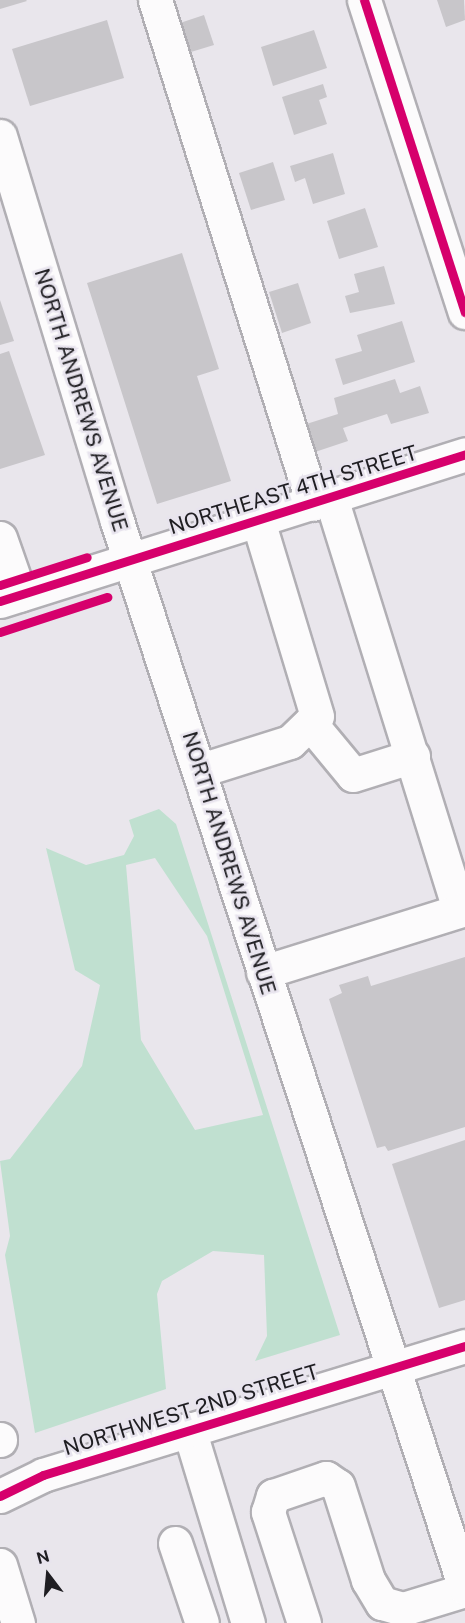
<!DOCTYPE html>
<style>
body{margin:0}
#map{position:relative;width:465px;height:1623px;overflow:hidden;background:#e9e6ec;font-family:"Public Sans",sans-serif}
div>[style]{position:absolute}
.green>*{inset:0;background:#c0e0d0}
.building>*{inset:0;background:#c8c6ca}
.roads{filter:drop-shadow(2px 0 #b1afb4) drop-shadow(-2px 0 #b1afb4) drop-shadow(0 2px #b1afb4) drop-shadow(0 -2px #b1afb4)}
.minor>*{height:33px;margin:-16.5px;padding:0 16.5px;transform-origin:16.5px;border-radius:16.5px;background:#fcfbfc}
.major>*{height:33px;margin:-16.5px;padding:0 16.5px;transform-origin:16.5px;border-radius:16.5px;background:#fcfbfc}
.cycleway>*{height:9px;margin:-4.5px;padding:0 4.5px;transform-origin:4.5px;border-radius:4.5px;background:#d6006c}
span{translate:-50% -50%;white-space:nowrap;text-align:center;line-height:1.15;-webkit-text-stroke:5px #e8e4ee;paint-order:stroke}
.street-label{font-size:21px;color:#1f1e22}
.north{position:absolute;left:18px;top:1545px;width:60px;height:60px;-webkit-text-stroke:4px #e8e4ee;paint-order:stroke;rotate:344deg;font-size:16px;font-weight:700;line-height:24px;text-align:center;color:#1f1e22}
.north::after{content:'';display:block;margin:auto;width:21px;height:27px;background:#1f1e22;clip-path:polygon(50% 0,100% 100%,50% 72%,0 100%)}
</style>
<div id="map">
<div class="green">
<i style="clip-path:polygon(evenodd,159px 809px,176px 824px,340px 1335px,255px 1361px,267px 1336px,264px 1255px,213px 1251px,162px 1281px,157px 1294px,166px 1389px,35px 1433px,5px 1255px,10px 1236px,0 1161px,10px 1159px,82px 1066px,100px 985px,75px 970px,46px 848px,86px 865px,124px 855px,134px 836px,129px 820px,159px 809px,155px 858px,207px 936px,263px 1115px,195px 1130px,141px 1040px,126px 865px,155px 858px)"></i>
</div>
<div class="building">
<i style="clip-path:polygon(0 0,26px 0,27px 1px,0 9px)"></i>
<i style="clip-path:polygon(437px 0,464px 0,465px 20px,446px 27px)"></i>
<i style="clip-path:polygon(204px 15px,214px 45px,181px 55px,171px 26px)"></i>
<i style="clip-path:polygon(107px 20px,124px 78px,30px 106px,12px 49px)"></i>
<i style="clip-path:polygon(314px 30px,327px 68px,273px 86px,261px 47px)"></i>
<i style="clip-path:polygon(323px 84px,327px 97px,319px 100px,327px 124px,294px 135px,282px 97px)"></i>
<i style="clip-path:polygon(333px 153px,345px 194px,313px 204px,305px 178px,295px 182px,290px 166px)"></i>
<i style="clip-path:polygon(273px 162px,285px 200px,251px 210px,239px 173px)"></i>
<i style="clip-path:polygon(365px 208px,378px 247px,339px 259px,327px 221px)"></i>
<i style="clip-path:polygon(182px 253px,219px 369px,197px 376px,231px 481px,157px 504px,87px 283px)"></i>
<i style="clip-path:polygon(384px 266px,395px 304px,350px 313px,345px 296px,359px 292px,354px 274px)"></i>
<i style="clip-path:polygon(298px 283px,311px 323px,282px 333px,269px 292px)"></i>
<i style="clip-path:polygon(0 300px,14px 341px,0 345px)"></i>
<i style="clip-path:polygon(402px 321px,415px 362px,343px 385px,335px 359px,362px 351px,357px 335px)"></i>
<i style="clip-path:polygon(9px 351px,45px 455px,0 469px,0 354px)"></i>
<i style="clip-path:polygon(395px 379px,400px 393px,420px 386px,429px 413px,391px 424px,387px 414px,343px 428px,348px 441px,309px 454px,300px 426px,338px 414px,334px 398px)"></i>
<i style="clip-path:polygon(465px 957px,465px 1127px,388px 1151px,385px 1146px,377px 1148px,329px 999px,342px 993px,339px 985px,368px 976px,371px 986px)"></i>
<i style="clip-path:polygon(465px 1140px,465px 1300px,439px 1308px,392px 1164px)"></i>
</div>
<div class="roads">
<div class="minor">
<i style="left:155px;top:0;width:528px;rotate:72.59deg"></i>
<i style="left:364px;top:0;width:328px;rotate:72.1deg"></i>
<i style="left:331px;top:498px;width:431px;rotate:72.7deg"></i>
<i style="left:0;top:538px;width:60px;rotate:70.7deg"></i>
<i style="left:0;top:601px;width:488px;rotate:-17.5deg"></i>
<i style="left:310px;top:723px;width:67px;rotate:50.4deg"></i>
<i style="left:353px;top:775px;width:63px;rotate:-17.6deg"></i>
<i style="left:201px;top:770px;width:93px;rotate:-17.5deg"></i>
<i style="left:290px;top:742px;width:37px;rotate:-44deg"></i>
<i style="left:317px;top:716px;width:204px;rotate:-106.8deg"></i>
<i style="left:263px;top:972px;width:212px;rotate:-17.3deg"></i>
<i style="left:189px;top:1429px;width:203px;rotate:73.1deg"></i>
<i style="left:0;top:1439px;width:1px;rotate:90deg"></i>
<i style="left:0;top:1496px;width:48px;rotate:-26deg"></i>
<i style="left:43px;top:1475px;width:441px;rotate:-17deg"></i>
<i style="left:175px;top:1543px;width:84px;rotate:71.4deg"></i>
<i style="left:0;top:1565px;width:61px;rotate:72.8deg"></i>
<i style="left:304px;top:1623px;width:117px;rotate:-108deg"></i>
<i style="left:268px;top:1512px;width:17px;rotate:-73deg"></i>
<i style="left:273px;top:1496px;width:56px;rotate:-18.8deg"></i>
<i style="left:326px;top:1478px;width:14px;rotate:34deg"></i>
<i style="left:338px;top:1486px;width:99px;rotate:72.3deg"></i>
<i style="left:368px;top:1580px;width:27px;rotate:59deg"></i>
<i style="left:382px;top:1603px;width:22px;rotate:16deg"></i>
<i style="left:403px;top:1609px;width:65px;rotate:-17deg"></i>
</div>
<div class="major">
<i style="left:0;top:136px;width:402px;rotate:73.1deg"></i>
<i style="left:117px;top:521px;width:1122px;rotate:71.94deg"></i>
</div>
</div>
<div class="cycleway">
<i style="left:364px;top:0;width:328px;rotate:72.1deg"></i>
<i style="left:0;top:585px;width:91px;rotate:-17.8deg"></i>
<i style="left:0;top:601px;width:488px;rotate:-17.5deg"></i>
<i style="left:0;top:632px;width:113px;rotate:-18.1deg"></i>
<i style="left:0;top:1496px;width:48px;rotate:-26deg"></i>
<i style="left:43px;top:1475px;width:441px;rotate:-17deg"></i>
</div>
<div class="street-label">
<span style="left:81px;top:400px;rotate:73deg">NORTH ANDREWS AVENUE</span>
<span style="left:293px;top:490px;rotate:-17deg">NORTHEAST 4TH STREET</span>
<span style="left:229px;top:863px;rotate:73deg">NORTH ANDREWS AVENUE</span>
<span style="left:191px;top:1410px;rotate:-17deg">NORTHWEST 2ND STREET</span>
</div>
<div class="north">N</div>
</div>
